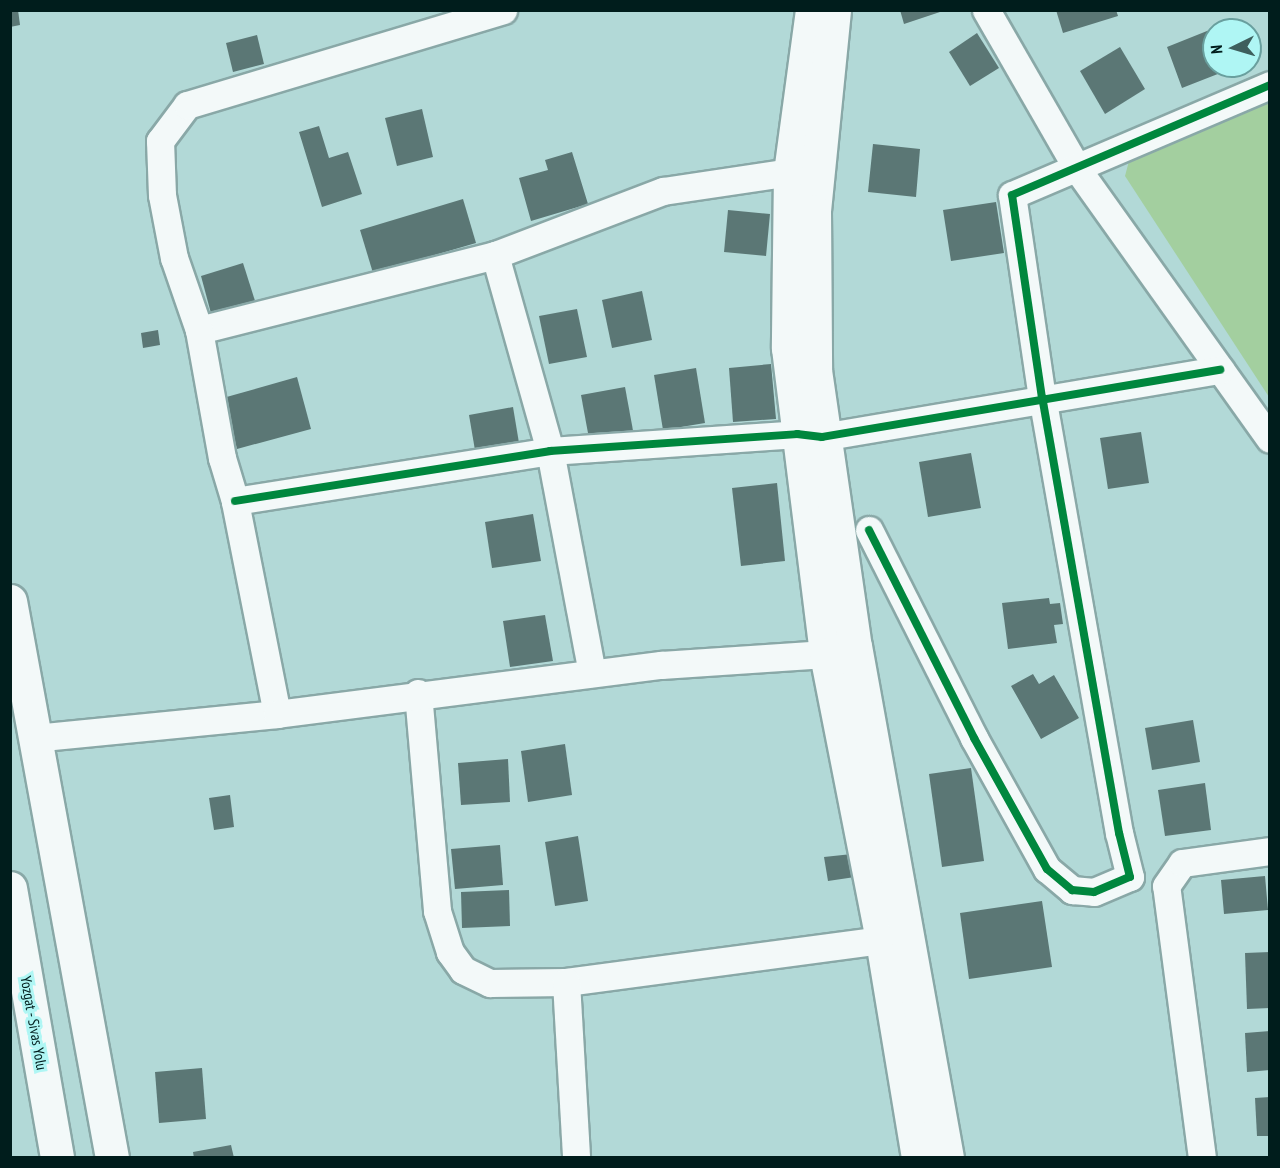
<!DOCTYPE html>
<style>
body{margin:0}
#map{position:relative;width:1280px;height:1168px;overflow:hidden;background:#b2d9d7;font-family:"PT Sans Narrow",sans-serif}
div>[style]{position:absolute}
.green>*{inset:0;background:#a3cf9f}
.building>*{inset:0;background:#5b7775}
.roads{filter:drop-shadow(2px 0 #89a8a7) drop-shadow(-2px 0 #89a8a7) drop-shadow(0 2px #89a8a7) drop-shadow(0 -2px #89a8a7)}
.street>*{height:27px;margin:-13.5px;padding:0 13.5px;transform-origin:13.5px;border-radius:13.5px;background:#f3f9f9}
.secondary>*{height:33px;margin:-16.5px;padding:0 16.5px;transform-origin:16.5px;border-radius:16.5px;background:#f3f9f9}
.highway>*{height:33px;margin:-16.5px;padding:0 16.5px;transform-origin:16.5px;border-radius:16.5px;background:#f3f9f9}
.cycleway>*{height:8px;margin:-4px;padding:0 4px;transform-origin:4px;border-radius:4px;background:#00873e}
span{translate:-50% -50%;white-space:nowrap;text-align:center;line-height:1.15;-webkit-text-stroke:6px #aff6f4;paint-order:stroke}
.street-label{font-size:15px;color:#001d1c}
.frame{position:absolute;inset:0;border:12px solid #001d1c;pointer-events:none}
.north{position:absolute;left:1202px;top:18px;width:60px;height:60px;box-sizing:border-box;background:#aff6f4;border:2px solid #699f9e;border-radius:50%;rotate:265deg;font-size:16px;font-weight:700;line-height:24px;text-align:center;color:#001d1c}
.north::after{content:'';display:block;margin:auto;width:21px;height:27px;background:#3e5f5d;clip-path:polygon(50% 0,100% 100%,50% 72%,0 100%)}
</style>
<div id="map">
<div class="green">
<i style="clip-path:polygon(1269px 99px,1269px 397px,1125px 176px,1129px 161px)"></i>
</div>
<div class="building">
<i style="clip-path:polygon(10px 10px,18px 10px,20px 25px,10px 27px)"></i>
<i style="clip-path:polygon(900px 10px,943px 10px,943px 11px,904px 24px)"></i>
<i style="clip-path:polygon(1056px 10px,1116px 10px,1118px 16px,1063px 33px)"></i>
<i style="clip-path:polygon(1212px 29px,1214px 66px,1227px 66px,1228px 70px,1182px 88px,1167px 47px)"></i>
<i style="clip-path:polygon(977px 33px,999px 68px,970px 86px,949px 52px)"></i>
<i style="clip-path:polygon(257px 35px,264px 64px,233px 72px,226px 43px)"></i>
<i style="clip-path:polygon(1120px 47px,1145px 89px,1105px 114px,1080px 71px)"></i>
<i style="clip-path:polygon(422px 109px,433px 157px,397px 166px,385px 118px)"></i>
<i style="clip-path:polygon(319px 126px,329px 158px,348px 152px,362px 194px,322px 207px,299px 132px)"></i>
<i style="clip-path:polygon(873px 144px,920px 149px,916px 197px,868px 192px)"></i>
<i style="clip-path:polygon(572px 152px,588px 204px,531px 221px,519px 178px,548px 170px,545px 160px)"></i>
<i style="clip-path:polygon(463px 199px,476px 243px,373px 273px,360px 230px)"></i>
<i style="clip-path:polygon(996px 202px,1004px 253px,951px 261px,943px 210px)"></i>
<i style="clip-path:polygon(728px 210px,770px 214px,766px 256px,724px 252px)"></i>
<i style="clip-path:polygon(243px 263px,256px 304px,212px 317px,201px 276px)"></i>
<i style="clip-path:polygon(642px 291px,652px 340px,612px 348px,602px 300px)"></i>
<i style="clip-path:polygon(577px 309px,587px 357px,549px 364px,539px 316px)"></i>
<i style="clip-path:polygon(158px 330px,160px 345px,143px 348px,141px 333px)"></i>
<i style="clip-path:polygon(771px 364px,776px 419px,733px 422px,729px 368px)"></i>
<i style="clip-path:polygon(696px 368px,705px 423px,663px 430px,654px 375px)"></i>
<i style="clip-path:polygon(297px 377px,311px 429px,237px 449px,223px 398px)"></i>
<i style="clip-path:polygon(625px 387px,634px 436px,590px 444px,581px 395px)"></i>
<i style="clip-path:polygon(513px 407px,521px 455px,477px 462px,469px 415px)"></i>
<i style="clip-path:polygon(1141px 432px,1149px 483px,1108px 489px,1100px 438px)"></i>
<i style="clip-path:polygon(971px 453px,981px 508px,928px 517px,919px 462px)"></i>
<i style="clip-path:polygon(777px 483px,785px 561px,741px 566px,732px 488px)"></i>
<i style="clip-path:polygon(533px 514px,541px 561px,492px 568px,485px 522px)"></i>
<i style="clip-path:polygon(1049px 598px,1050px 604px,1060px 603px,1063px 624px,1054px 625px,1057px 643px,1008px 649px,1002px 603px)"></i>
<i style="clip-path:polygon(545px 615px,553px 661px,510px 667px,503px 621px)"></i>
<i style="clip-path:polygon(1033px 674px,1039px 684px,1054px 675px,1079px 718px,1041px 739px,1011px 686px)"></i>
<i style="clip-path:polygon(1193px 720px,1200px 762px,1152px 770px,1145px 728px)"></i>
<i style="clip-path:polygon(565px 744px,572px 795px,528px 802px,521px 751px)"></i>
<i style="clip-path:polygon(508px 759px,510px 802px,461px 805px,458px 763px)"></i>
<i style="clip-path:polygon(971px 768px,984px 861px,942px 867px,929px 774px)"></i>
<i style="clip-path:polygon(1205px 783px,1211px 830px,1165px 836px,1158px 790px)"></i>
<i style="clip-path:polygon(230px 795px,234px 827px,214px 830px,209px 798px)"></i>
<i style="clip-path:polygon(578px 836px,588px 901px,555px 906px,545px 842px)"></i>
<i style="clip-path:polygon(500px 845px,503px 885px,455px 889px,451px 849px)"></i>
<i style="clip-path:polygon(852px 854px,855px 877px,828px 881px,824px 857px)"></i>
<i style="clip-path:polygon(1265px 876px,1268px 910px,1224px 914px,1221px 880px)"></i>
<i style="clip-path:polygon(509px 890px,510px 926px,462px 928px,461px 892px)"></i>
<i style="clip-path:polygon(1042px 901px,1052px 967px,969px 979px,960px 913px)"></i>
<i style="clip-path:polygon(1270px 952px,1270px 1008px,1247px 1009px,1245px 953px)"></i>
<i style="clip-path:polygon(1270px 1031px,1270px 1070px,1247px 1072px,1245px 1033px)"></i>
<i style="clip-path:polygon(202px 1068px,206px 1119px,159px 1123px,155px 1072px)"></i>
<i style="clip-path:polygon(1270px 1097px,1270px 1136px,1257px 1136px,1255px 1098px)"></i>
<i style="clip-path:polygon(231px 1145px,234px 1158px,194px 1158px,193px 1152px)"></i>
</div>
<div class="roads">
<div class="street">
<i style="left:986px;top:10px;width:185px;rotate:60.1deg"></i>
<i style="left:1078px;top:170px;width:330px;rotate:54.5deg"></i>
<i style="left:495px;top:255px;width:204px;rotate:74.3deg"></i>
<i style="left:550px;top:451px;width:226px;rotate:79.3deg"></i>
<i style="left:199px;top:330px;width:305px;rotate:-14.2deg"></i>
<i style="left:495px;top:255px;width:180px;rotate:-20.9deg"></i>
<i style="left:663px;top:191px;width:128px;rotate:-8.5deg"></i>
<i style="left:235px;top:501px;width:319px;rotate:-9deg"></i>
<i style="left:550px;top:451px;width:248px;rotate:-3.9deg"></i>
<i style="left:797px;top:434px;width:25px;rotate:7deg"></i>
<i style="left:822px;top:437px;width:404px;rotate:-9.6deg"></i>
<i style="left:869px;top:530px;width:233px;rotate:63.2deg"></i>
<i style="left:974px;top:738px;width:150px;rotate:60.9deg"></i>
<i style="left:1047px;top:869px;width:33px;rotate:40deg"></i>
<i style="left:1072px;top:890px;width:22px;rotate:5deg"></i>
<i style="left:1094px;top:892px;width:39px;rotate:-23deg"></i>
<i style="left:1130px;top:877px;width:45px;rotate:-104deg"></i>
<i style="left:1119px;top:833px;width:442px;rotate:-100deg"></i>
<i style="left:1042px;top:398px;width:205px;rotate:-98.4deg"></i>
<i style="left:1012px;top:195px;width:280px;rotate:-23.1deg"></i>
<i style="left:418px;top:693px;width:219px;rotate:85deg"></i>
<i style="left:437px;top:911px;width:43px;rotate:72.4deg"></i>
<i style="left:450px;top:952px;width:22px;rotate:54deg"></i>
<i style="left:463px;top:970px;width:30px;rotate:26deg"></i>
<i style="left:490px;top:983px;width:76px;rotate:-0.8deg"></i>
<i style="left:566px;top:982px;width:340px;rotate:-7.6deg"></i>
<i style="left:277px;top:714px;width:217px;rotate:-101.2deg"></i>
<i style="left:235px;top:501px;width:45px;rotate:-106.8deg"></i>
<i style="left:222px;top:458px;width:130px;rotate:-100.2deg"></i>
<i style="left:199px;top:330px;width:76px;rotate:-109.1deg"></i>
<i style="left:174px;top:258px;width:64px;rotate:-100.8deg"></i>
<i style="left:162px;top:195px;width:54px;rotate:-92.1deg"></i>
<i style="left:160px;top:141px;width:45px;rotate:-53.1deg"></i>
<i style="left:187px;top:105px;width:330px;rotate:-16.7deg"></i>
<i style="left:33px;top:738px;width:245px;rotate:-5.6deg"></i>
<i style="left:277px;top:714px;width:387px;rotate:-7.3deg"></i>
<i style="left:661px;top:665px;width:165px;rotate:-3.8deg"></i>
<i style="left:826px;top:654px;width:20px;rotate:-18deg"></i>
<i style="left:566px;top:982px;width:176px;rotate:86.7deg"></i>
<i style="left:1202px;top:1158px;width:274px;rotate:-97.5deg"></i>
<i style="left:1166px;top:886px;width:28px;rotate:-55deg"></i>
<i style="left:1182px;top:863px;width:89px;rotate:-7.8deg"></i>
</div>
<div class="secondary">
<i style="left:812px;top:10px;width:163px;rotate:97.7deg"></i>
<i style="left:790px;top:172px;width:176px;rotate:90.7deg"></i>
<i style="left:788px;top:348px;width:308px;rotate:82.9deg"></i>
<i style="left:826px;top:654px;width:291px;rotate:78.9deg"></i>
<i style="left:882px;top:940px;width:221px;rotate:80.6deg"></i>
<i style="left:834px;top:10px;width:202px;rotate:95.7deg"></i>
<i style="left:814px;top:211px;width:159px;rotate:89.6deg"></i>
<i style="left:815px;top:370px;width:279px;rotate:81.8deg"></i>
<i style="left:855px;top:646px;width:520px;rotate:79.81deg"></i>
<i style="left:10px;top:601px;width:566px;rotate:79.62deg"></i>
</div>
<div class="highway">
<i style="left:10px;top:888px;width:274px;rotate:80.1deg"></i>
</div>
</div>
<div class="cycleway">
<i style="left:235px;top:501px;width:319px;rotate:-9deg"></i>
<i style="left:550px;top:451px;width:248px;rotate:-3.9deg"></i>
<i style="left:797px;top:434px;width:25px;rotate:7deg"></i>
<i style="left:822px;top:437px;width:404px;rotate:-9.6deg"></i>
<i style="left:869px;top:530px;width:233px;rotate:63.2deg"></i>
<i style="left:974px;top:738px;width:150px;rotate:60.9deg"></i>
<i style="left:1047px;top:869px;width:33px;rotate:40deg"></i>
<i style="left:1072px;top:890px;width:22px;rotate:5deg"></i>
<i style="left:1094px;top:892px;width:39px;rotate:-23deg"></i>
<i style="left:1130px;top:877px;width:45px;rotate:-104deg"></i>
<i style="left:1119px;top:833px;width:442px;rotate:-100deg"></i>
<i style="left:1042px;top:398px;width:205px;rotate:-98.4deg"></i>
<i style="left:1012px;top:195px;width:280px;rotate:-23.1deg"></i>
</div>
<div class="street-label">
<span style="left:34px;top:1023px;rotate:80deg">Yozgat - Sivas Yolu</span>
</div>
<div class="frame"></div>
<div class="north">N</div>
</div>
